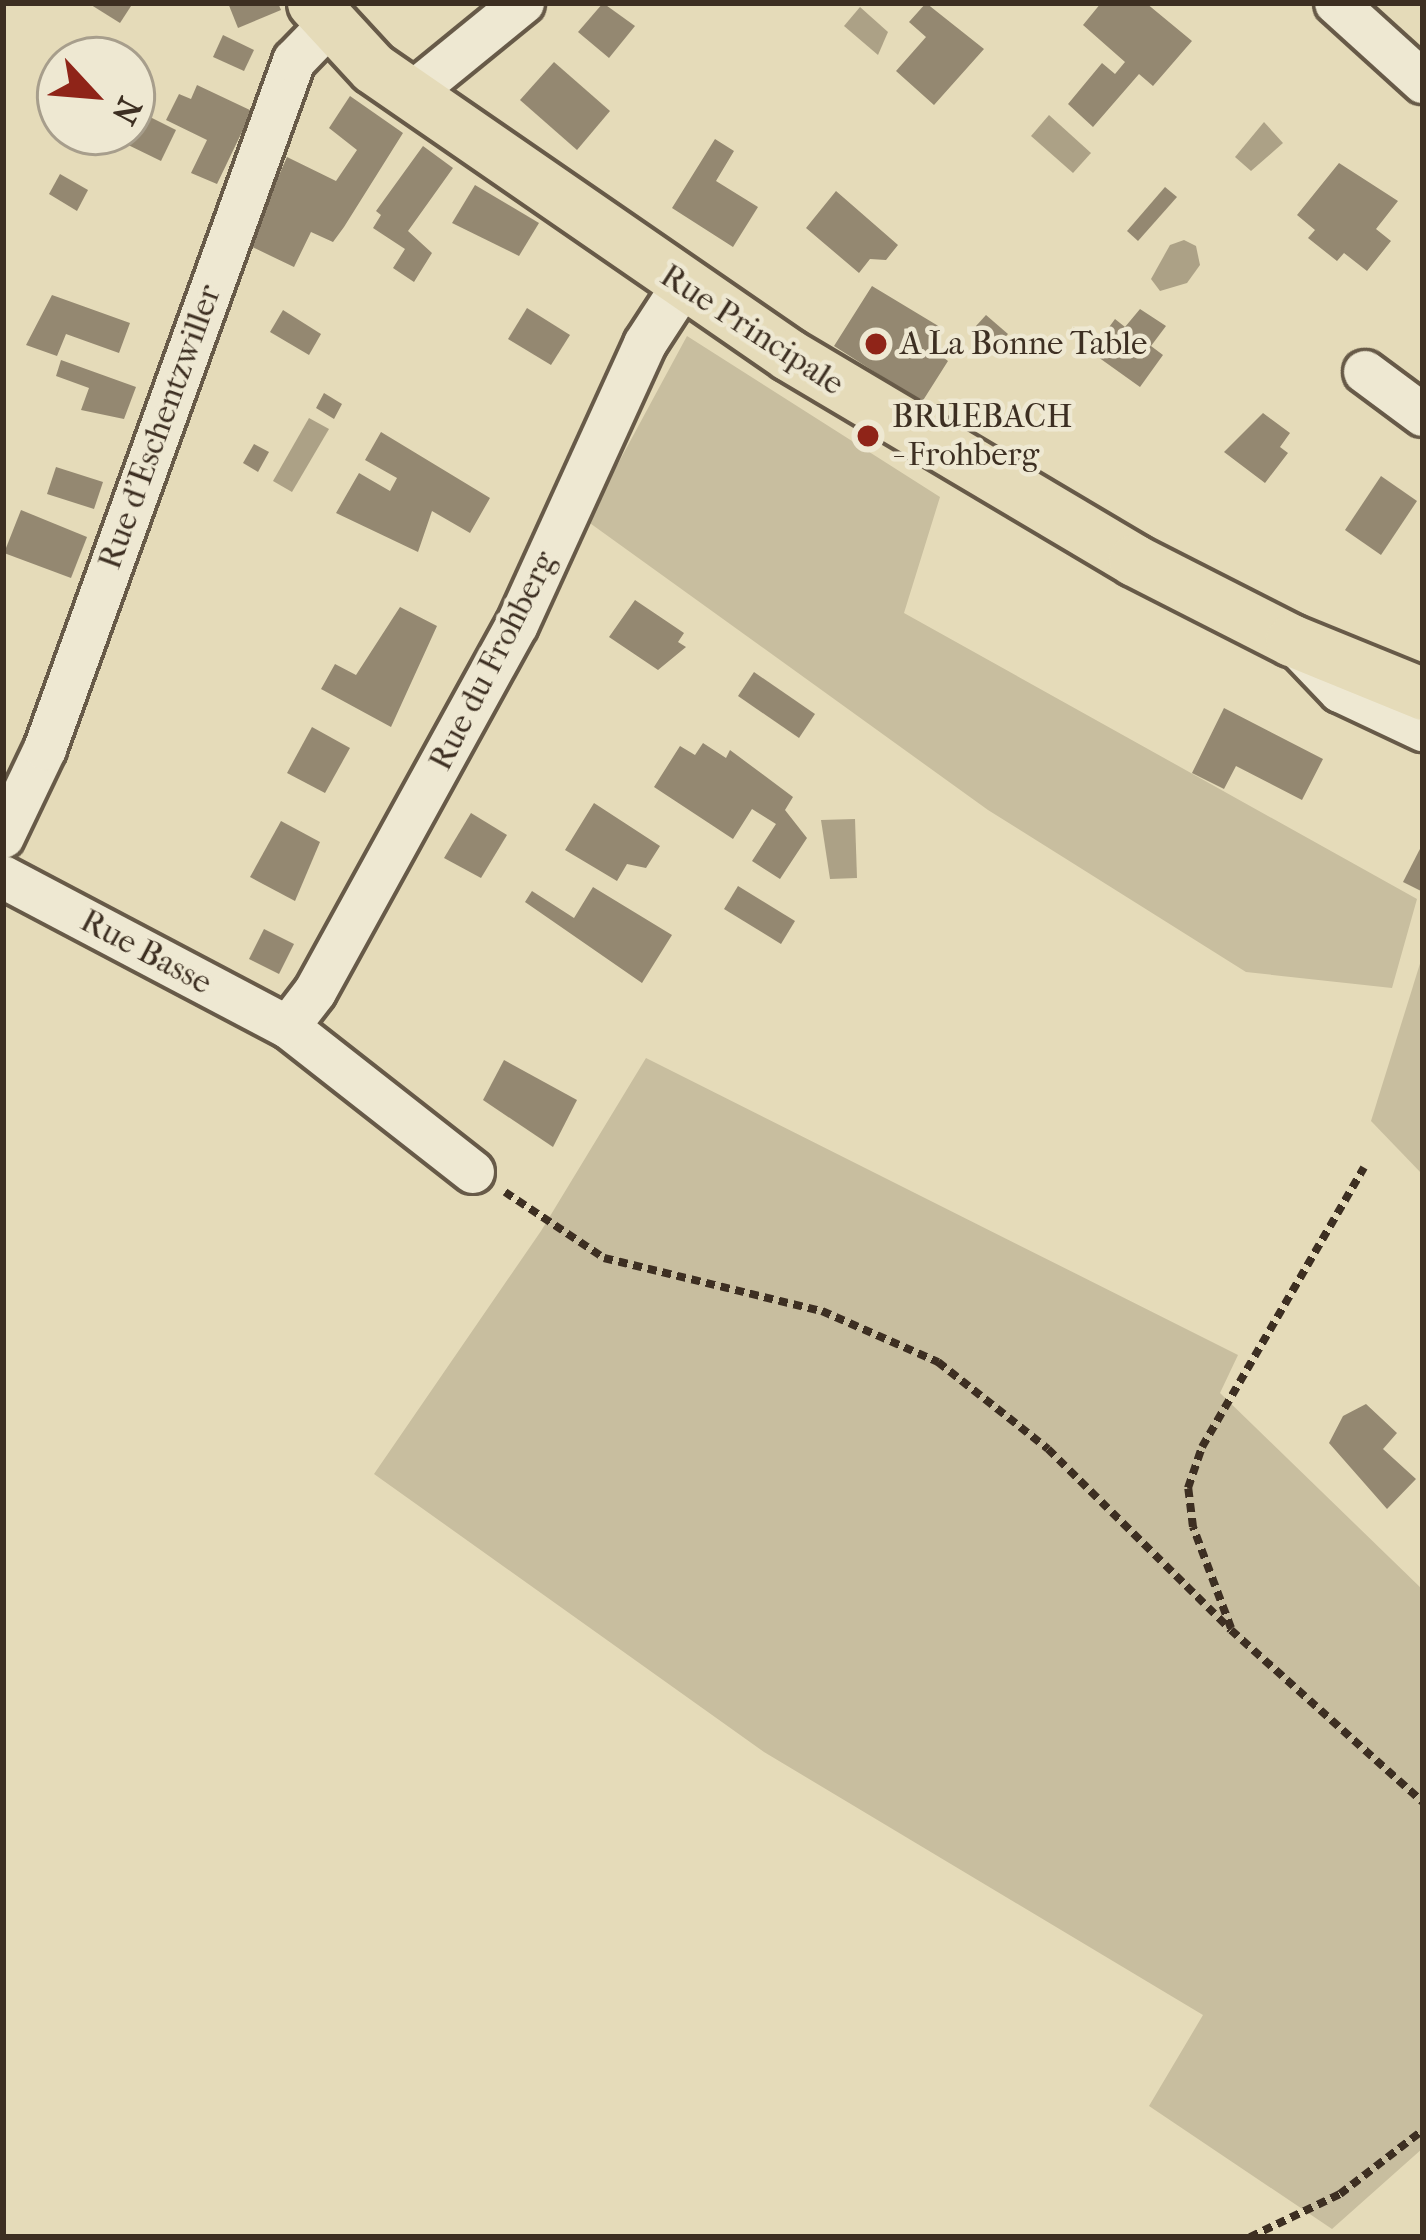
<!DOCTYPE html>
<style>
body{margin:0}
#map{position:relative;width:1426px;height:2240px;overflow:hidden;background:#e5dbb9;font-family:"IM FELL French Canon",serif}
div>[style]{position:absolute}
.green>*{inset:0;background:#c8be9f}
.water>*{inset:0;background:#aca186}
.building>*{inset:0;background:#948871}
.path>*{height:8px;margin-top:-4px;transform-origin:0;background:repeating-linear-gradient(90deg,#3d2f22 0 9px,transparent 0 15px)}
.roads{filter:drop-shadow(3px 0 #675a48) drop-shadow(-3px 0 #675a48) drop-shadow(0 3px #675a48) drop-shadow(0 -3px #675a48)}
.minor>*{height:42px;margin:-21px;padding:0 21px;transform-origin:21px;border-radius:21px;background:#eee8d2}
.major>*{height:51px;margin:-25.5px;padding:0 25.5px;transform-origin:25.5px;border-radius:25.5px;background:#e5dbb9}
.dots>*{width:33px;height:33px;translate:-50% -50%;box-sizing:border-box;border:6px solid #eee8d2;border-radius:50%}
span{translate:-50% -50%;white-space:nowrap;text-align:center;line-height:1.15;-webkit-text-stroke:9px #eee8d2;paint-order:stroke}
.street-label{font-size:33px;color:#3d2f22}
.poi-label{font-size:33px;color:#3d2f22}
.left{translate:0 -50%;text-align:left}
.frame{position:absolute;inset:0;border:6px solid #3d2f22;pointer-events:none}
.north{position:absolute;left:36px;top:36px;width:120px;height:120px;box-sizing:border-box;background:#eee8d2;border:3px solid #a79e8c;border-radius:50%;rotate:116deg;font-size:33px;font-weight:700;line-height:48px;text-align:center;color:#3d2f22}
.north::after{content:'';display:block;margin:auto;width:42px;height:54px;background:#8f2418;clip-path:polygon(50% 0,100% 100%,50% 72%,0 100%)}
</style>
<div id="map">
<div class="green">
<i style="clip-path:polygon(687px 336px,940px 497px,904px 613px,1417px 899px,1392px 988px,1246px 972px,988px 810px,587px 521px)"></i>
<i style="clip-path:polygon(1423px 954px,1423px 1175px,1371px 1121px)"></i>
<i style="clip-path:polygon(646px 1058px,1238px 1355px,1220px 1393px,1423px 1590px,1423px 2148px,1332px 2229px,1149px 2106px,1203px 2015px,764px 1752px,374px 1474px,541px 1231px)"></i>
</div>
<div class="water">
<i style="clip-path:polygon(860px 7px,888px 32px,878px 55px,844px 26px)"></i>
<i style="clip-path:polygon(1049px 115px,1091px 153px,1073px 173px,1031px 136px)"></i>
<i style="clip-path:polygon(1264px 122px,1283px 143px,1251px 171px,1235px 157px)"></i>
<i style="clip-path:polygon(1184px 240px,1196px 246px,1200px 265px,1187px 283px,1160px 291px,1151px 279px,1170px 245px)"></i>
<i style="clip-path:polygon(309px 418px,329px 429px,292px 492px,273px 481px)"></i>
<i style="clip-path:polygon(855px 819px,857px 878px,830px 879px,821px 820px)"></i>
</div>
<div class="building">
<i style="clip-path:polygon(88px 3px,133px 3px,120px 23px)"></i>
<i style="clip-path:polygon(228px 3px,278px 3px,281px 10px,238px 28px)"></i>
<i style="clip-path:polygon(603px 3px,635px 26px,609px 58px,578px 32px)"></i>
<i style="clip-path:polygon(926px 3px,984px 49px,934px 105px,896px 71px,926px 37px,909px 22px)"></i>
<i style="clip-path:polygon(1101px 3px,1146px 3px,1192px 41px,1153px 86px,1139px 74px,1093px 127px,1068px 104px,1102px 63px,1115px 74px,1125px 62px,1083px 25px)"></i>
<i style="clip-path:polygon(223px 35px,254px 50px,244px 71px,213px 57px)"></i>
<i style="clip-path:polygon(554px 62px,610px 111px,577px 150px,520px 100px)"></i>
<i style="clip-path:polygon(197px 85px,252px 111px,217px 184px,191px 173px,207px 140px,166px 120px,179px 94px,191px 99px)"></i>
<i style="clip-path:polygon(350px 96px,403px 133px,344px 227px,333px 242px,311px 232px,294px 267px,248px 245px,287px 157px,336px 181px,357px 150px,329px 128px)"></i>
<i style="clip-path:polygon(138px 111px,176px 130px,161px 161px,122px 142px)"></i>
<i style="clip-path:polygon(715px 139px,734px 151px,716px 181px,758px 207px,733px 247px,672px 208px)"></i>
<i style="clip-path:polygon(423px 146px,453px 168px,408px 231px,432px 253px,414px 282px,393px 268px,405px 249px,373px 228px,381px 215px,376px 211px)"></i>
<i style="clip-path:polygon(1339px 163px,1398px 201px,1376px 229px,1391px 241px,1367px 271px,1344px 253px,1337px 261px,1308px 238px,1315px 230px,1297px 215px)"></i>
<i style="clip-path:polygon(60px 174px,88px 190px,77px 211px,49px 194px)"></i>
<i style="clip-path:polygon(475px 185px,539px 223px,519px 256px,452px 223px)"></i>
<i style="clip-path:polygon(1165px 187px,1177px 197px,1138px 241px,1127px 231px)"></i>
<i style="clip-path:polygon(836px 191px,898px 245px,886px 260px,870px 259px,859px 273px,806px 228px)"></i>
<i style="clip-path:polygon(872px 286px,940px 327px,929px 346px,948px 361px,922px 402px,834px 346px)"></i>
<i style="clip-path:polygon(52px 295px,130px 323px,119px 353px,66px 334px,57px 356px,26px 345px)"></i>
<i style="clip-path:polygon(527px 308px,570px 335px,551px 365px,508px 339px)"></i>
<i style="clip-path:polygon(1140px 309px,1166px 326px,1151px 346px,1163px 355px,1140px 387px,1091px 352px,1115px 319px,1125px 327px)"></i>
<i style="clip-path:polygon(283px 310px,321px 334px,309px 355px,270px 332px)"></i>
<i style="clip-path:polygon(986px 315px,1008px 334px,998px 345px,976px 326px)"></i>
<i style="clip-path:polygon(61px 360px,136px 387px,124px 419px,81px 410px,89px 388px,56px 376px)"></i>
<i style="clip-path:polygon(324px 393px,342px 404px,334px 419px,316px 408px)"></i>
<i style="clip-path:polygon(1263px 413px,1290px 433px,1280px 447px,1288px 453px,1265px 483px,1224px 452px)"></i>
<i style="clip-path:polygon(381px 432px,490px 498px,470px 533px,432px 511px,418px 552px,336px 513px,359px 473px,390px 491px,397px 478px,365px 460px)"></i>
<i style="clip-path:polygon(254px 444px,269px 452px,258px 472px,243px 463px)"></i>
<i style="clip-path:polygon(56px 467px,103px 482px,94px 509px,47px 494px)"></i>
<i style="clip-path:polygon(1381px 476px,1417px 501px,1381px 555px,1345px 530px)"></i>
<i style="clip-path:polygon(21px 510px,87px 537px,71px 578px,4px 553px)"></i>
<i style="clip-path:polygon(635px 600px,684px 633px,678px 642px,686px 647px,658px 670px,609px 637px)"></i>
<i style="clip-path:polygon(400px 607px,437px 626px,391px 727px,321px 689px,335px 664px,356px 675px)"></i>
<i style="clip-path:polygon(754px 672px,815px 714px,799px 738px,738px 696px)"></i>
<i style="clip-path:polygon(1224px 708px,1323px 759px,1302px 800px,1236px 766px,1224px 789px,1192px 773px)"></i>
<i style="clip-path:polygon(312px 727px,350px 748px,325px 793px,287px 773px)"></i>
<i style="clip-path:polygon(703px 743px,726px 758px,730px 750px,793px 797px,785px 810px,807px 838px,780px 879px,752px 861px,776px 824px,752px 809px,733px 839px,654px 787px,680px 746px,695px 755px)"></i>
<i style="clip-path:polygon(594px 803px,660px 846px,646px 868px,627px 864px,617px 881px,565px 850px)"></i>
<i style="clip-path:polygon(471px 813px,507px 835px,481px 878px,444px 858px)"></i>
<i style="clip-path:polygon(281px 821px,320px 842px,295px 901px,250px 877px)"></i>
<i style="clip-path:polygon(1423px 843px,1423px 892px,1403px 882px)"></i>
<i style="clip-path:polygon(738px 886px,795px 921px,781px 944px,724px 909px)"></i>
<i style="clip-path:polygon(593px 887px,672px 935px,642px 983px,525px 902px,532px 891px,574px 918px)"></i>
<i style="clip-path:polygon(264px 929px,294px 944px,279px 974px,249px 959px)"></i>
<i style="clip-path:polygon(504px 1060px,577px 1100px,553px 1147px,483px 1100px)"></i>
<i style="clip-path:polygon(1366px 1404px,1397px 1433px,1383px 1449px,1416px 1479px,1387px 1509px,1329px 1443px,1343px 1416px)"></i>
</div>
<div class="path">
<i style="left:505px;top:1192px;width:119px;rotate:33.7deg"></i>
<i style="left:604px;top:1258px;width:224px;rotate:13.7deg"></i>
<i style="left:822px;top:1311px;width:127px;rotate:23.7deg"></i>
<i style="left:938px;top:1362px;width:140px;rotate:38.3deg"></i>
<i style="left:1048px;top:1449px;width:257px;rotate:44.7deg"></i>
<i style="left:1231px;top:1630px;width:258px;rotate:41.9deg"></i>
<i style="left:1231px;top:1628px;width:108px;rotate:-110.6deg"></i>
<i style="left:1193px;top:1527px;width:39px;rotate:-97deg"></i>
<i style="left:1188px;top:1488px;width:43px;rotate:-71.1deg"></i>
<i style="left:1202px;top:1447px;width:323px;rotate:-59.9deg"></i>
<i style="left:1250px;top:2237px;width:100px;rotate:-25.5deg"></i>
<i style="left:1340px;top:2194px;width:105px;rotate:-37.6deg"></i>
</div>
<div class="roads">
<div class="minor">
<i style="left:1336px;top:3px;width:118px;rotate:42.2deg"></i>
<i style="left:410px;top:95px;width:146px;rotate:-39.2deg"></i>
<i style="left:1365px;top:372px;width:72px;rotate:36.6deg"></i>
<i style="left:1296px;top:645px;width:64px;rotate:46.3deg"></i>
<i style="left:1340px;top:691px;width:92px;rotate:25.2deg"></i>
<i style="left:3px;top:837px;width:98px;rotate:-64.5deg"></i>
<i style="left:45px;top:749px;width:732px;rotate:-70.1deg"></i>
<i style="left:294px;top:61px;width:50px;rotate:-45.8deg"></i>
<i style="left:3px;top:877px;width:322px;rotate:27.8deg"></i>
<i style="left:288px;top:1027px;width:235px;rotate:38.1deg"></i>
<i style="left:288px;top:1027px;width:44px;rotate:-52.4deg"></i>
<i style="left:315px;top:992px;width:419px;rotate:-61.2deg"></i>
<i style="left:517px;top:625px;width:309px;rotate:-65.5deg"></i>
<i style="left:645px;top:344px;width:68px;rotate:-57deg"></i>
</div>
<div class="major">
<i style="left:313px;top:3px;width:88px;rotate:47.3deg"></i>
<i style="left:373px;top:68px;width:505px;rotate:34.6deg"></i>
<i style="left:789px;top:355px;width:401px;rotate:30.7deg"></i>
<i style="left:1134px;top:560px;width:176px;rotate:27deg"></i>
<i style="left:1291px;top:640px;width:143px;rotate:22.2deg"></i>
</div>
</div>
<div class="dots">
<i style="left:876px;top:344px;background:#8f2418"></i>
<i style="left:868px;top:436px;background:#8f2418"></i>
</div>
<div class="street-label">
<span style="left:752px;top:330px;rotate:33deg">Rue Principale</span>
<span style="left:160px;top:427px;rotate:-70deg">Rue d'Eschentzwiller</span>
<span style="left:493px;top:661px;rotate:-63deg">Rue du Frohberg</span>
<span style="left:146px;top:952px;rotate:28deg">Rue Basse</span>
</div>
<div class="poi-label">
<span class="left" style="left:900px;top:344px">A La Bonne Table</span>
<span class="left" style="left:892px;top:436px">BRUEBACH<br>- Frohberg</span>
</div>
<div class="frame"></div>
<div class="north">N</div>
</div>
